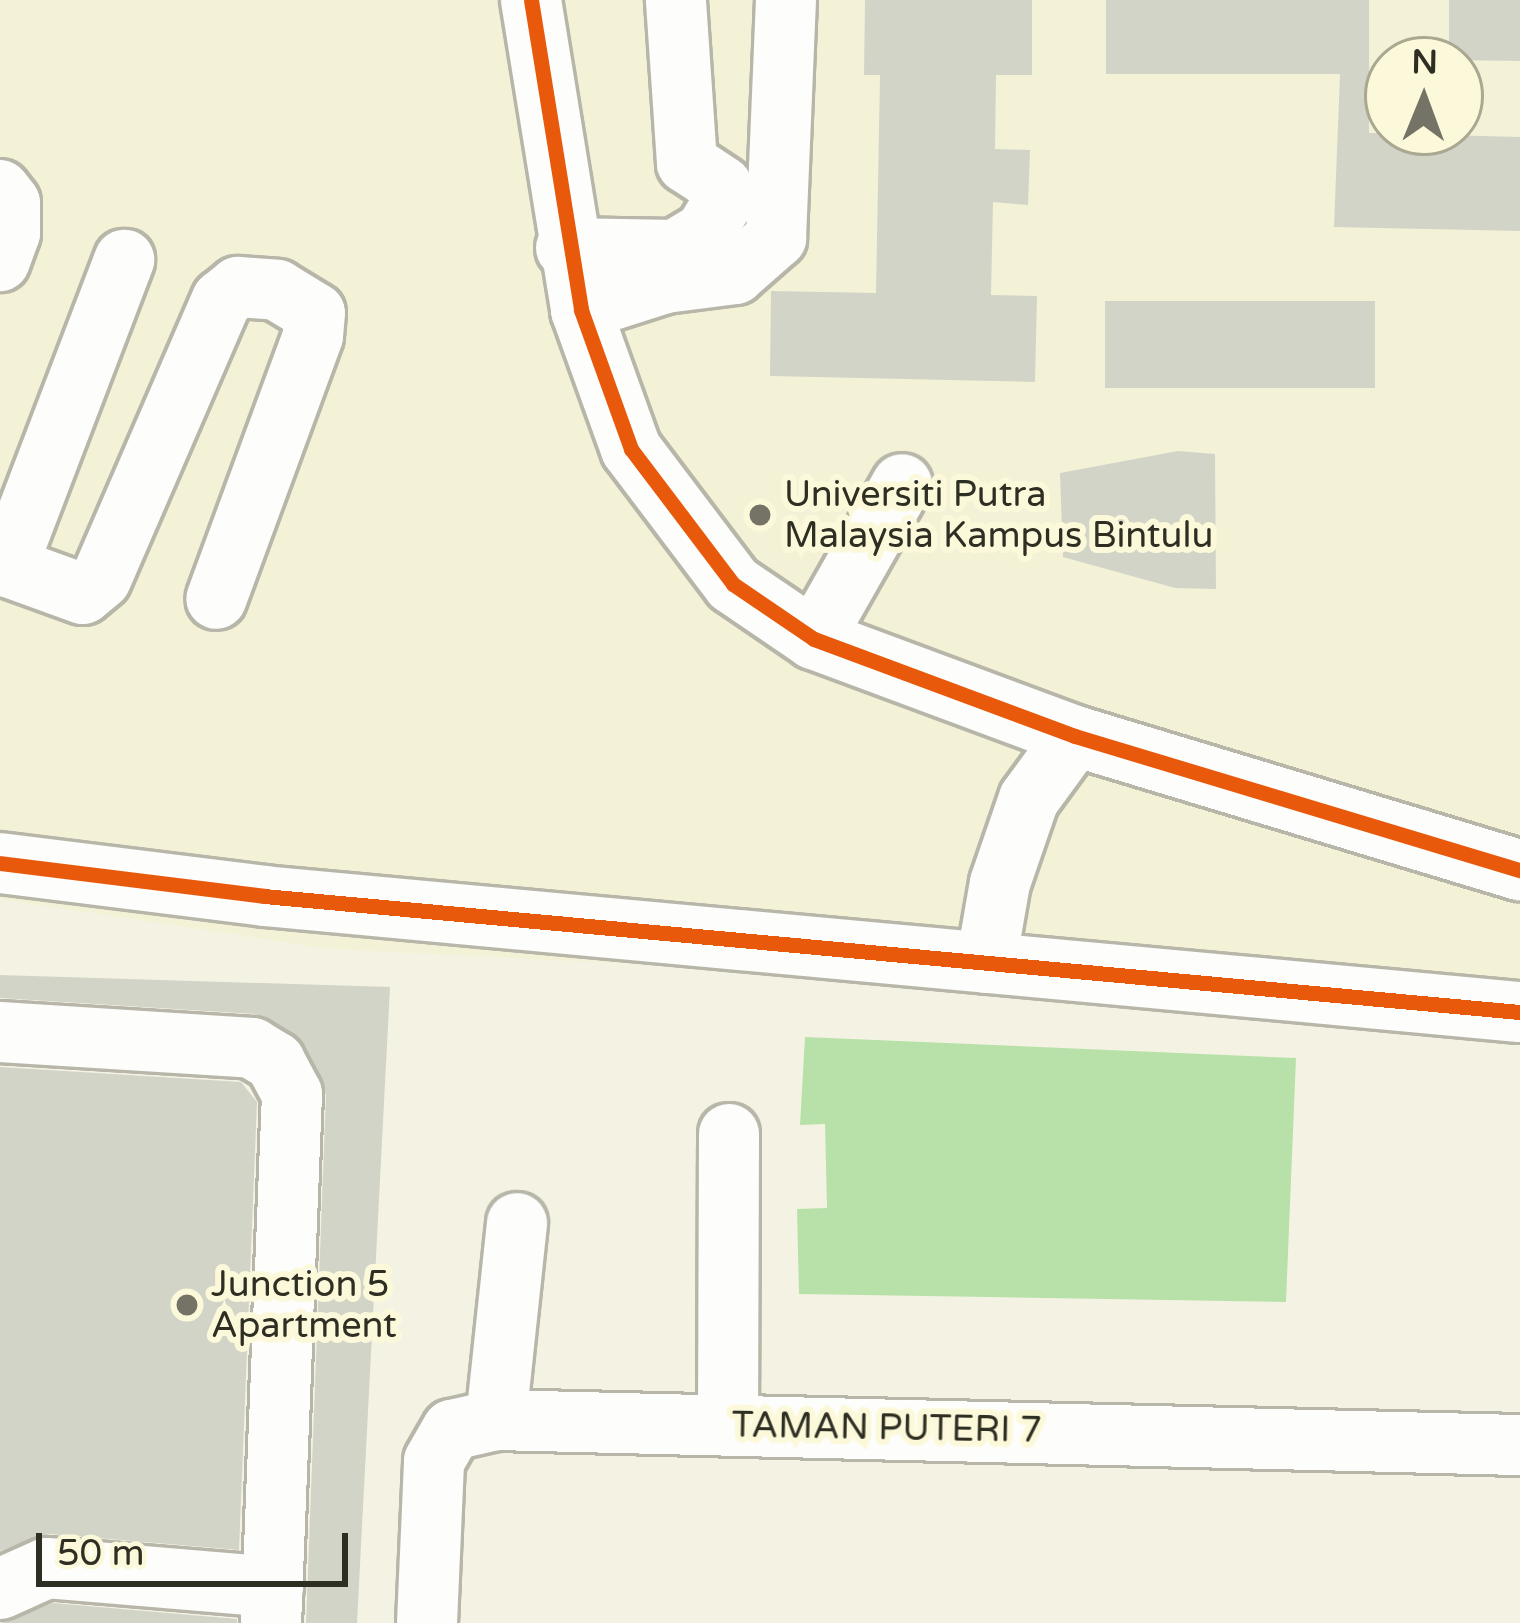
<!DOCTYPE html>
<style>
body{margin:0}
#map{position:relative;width:1520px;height:1623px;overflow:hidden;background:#f4f3e3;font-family:"Varela Round",sans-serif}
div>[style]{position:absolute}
.built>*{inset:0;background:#f4f2d6}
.water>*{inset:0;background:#b8e1aa}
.building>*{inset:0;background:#d2d4c8}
.roads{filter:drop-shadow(3px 0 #b7b6a9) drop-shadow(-3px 0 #b7b6a9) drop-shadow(0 3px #b7b6a9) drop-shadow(0 -3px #b7b6a9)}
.minor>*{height:60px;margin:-30px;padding:0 30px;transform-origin:30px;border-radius:30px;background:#fdfdfb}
.cycleway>*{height:15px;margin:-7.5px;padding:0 7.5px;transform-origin:7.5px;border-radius:7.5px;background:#e8590c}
.dots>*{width:33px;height:33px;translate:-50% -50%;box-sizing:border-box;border:6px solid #fcf9db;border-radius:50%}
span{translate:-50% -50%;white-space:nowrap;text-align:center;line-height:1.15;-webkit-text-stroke:12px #fcf9db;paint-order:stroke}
.poi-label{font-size:36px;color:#2f2e23}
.left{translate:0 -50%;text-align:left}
.street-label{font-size:36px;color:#2f2e23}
.north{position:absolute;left:1364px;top:36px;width:120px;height:120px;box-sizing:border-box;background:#fcf9db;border:3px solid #aaa891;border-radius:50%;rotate:1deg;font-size:33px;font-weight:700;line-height:48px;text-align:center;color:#2f2e23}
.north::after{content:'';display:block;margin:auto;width:42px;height:54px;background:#747366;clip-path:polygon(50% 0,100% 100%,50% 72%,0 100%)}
.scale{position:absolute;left:36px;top:1533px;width:312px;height:54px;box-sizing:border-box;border:6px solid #2f2e23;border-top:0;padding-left:15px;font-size:36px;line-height:42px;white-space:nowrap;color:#2f2e23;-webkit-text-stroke:9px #fcf9db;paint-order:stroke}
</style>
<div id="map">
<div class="built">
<i style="clip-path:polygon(evenodd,0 0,1520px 0,1520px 1007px,330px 949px,0 899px,0 0,1388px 60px,1460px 60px,1460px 132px,1388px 132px,1388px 60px)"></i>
</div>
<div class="water">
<i style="clip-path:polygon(805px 1037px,1296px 1058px,1286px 1302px,799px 1294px,797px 1209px,827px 1208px,825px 1124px,800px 1125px)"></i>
</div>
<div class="building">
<i style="clip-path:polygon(865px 0,1032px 0,1032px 75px,996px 75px,995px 149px,1030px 150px,1028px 205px,993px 202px,991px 295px,1037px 296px,1035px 382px,770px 376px,771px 291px,876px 293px,880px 75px,864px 75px)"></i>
<i style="clip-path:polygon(1106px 0,1369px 0,1369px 133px,1520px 137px,1520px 231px,1334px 227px,1340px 74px,1106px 74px)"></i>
<i style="clip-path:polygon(1449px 0,1520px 0,1520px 61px,1449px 60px)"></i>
<i style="clip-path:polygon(1105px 301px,1375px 301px,1375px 388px,1105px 388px)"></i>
<i style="clip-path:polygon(1178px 451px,1215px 454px,1216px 589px,1175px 588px,1063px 557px,1060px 473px)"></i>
<i style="clip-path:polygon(0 975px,390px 987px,357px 1623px,306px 1623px,326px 1095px,305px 1046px,254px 1014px,0 998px)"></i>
<i style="clip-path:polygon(0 1067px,241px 1082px,257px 1102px,239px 1550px,50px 1534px,0 1551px)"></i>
<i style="clip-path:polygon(53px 1603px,237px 1619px,237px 1623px,0 1623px)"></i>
</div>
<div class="roads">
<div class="minor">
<i style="left:531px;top:0;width:314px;rotate:80.8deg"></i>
<i style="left:581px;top:310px;width:148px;rotate:70.2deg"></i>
<i style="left:631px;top:449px;width:169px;rotate:52.9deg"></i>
<i style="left:733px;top:584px;width:98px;rotate:34.2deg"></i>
<i style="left:814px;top:639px;width:278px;rotate:20.4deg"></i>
<i style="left:1075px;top:736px;width:465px;rotate:16.8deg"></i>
<i style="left:0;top:190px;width:16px;rotate:52deg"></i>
<i style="left:10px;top:203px;width:30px;rotate:90deg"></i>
<i style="left:10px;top:233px;width:30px;rotate:110deg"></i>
<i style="left:566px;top:248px;width:109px;rotate:1.1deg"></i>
<i style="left:675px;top:250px;width:35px;rotate:-31deg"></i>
<i style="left:705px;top:232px;width:39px;rotate:-59deg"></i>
<i style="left:725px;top:199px;width:13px;rotate:-103deg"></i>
<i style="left:722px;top:186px;width:42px;rotate:-146.7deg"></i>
<i style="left:687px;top:163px;width:163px;rotate:-93.9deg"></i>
<i style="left:581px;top:310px;width:88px;rotate:-17.8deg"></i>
<i style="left:665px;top:283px;width:71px;rotate:-7.3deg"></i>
<i style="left:735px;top:274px;width:55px;rotate:-41.3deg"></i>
<i style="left:776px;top:238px;width:238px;rotate:-87.6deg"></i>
<i style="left:0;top:564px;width:88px;rotate:19.9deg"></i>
<i style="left:83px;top:594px;width:23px;rotate:-40deg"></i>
<i style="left:101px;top:579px;width:304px;rotate:-66.6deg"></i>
<i style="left:222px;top:300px;width:21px;rotate:-39deg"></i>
<i style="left:238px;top:287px;width:39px;rotate:4deg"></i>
<i style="left:277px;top:290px;width:44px;rotate:31.2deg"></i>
<i style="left:315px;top:313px;width:23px;rotate:95deg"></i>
<i style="left:313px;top:336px;width:280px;rotate:110.2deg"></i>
<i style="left:7px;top:567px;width:329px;rotate:-69.1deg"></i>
<i style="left:814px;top:639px;width:178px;rotate:-60.4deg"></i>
<i style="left:0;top:863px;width:266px;rotate:7.1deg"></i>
<i style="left:264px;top:896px;width:1261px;rotate:5.28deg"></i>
<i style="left:986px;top:963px;width:81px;rotate:-80.1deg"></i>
<i style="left:1000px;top:883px;width:89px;rotate:-71deg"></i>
<i style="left:1029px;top:799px;width:78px;rotate:-53.9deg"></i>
<i style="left:0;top:1032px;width:253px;rotate:3.6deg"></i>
<i style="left:252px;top:1048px;width:27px;rotate:31deg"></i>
<i style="left:275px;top:1062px;width:36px;rotate:62deg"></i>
<i style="left:292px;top:1094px;width:529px;rotate:92.27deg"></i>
<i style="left:496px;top:1420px;width:198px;rotate:-83.9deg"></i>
<i style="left:728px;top:1424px;width:290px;rotate:-89.8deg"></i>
<i style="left:0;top:1589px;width:51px;rotate:-24.1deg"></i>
<i style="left:47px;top:1568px;width:227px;rotate:4.8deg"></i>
<i style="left:427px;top:1623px;width:162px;rotate:-87.5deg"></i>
<i style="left:434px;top:1461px;width:36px;rotate:-60deg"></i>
<i style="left:452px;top:1430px;width:45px;rotate:-12.8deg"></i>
<i style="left:496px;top:1420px;width:1024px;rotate:1.4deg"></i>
</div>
</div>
<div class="cycleway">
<i style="left:531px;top:0;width:314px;rotate:80.8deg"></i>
<i style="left:581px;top:310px;width:148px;rotate:70.2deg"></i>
<i style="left:631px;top:449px;width:169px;rotate:52.9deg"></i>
<i style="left:733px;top:584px;width:98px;rotate:34.2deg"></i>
<i style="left:814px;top:639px;width:278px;rotate:20.4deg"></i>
<i style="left:1075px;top:736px;width:465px;rotate:16.8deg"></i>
<i style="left:0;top:863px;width:266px;rotate:7.1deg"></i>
<i style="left:264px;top:896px;width:1261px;rotate:5.28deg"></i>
</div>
<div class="dots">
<i style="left:760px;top:515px;background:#747366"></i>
<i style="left:187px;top:1305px;background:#747366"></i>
</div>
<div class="poi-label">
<span class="left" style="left:784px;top:515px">Universiti Putra<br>Malaysia Kampus Bintulu</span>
<span class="left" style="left:211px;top:1305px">Junction 5<br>Apartment</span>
</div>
<div class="street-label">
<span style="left:887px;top:1428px;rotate:1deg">TAMAN PUTERI 7</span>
</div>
<div class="north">N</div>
<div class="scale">50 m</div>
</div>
